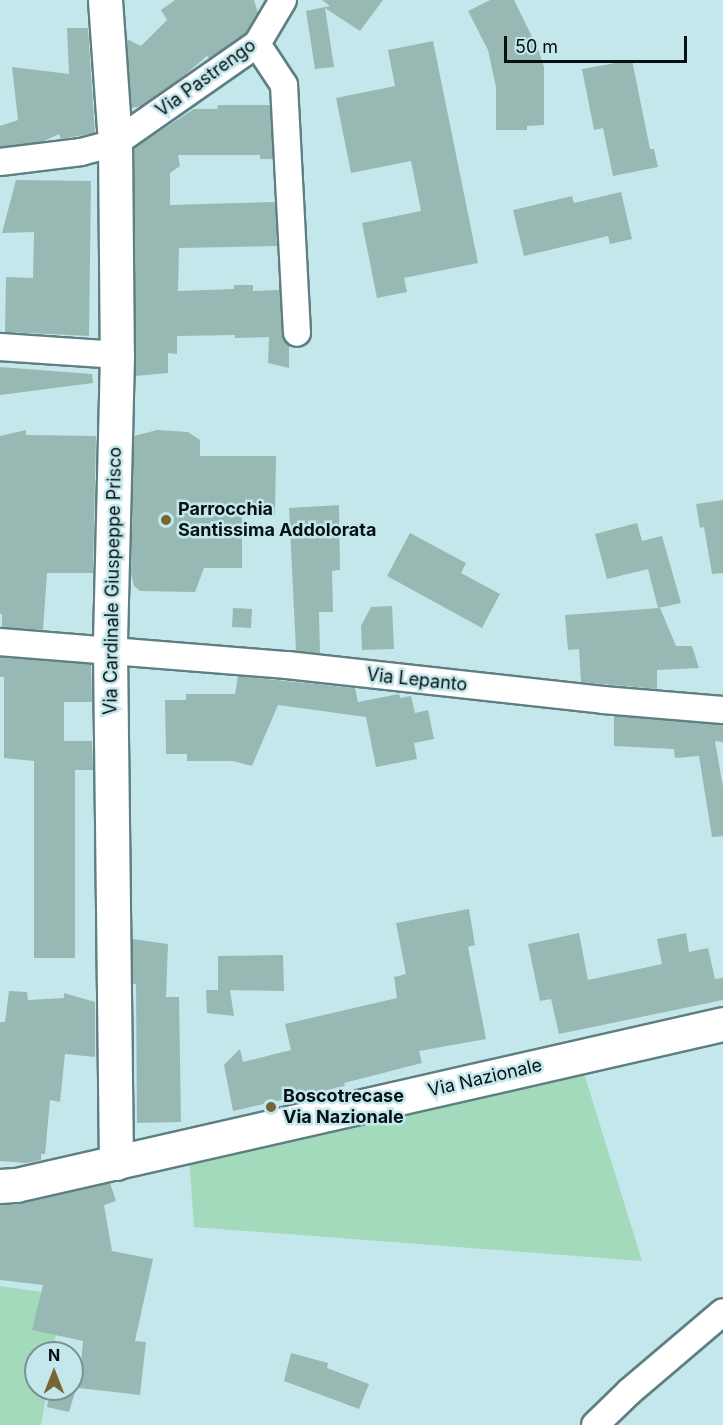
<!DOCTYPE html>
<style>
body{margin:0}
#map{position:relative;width:723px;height:1425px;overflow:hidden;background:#c4e7eb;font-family:Inter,sans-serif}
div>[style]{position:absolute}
.green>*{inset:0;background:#a3dabb}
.building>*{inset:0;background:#98b9b3}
.roads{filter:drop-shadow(2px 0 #5f7f83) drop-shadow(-2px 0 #5f7f83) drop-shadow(0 2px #5f7f83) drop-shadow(0 -2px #5f7f83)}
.street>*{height:26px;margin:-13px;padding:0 13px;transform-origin:13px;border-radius:13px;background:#fff}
.secondary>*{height:33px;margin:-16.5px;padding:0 16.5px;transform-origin:16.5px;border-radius:16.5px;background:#fff}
.dots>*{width:16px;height:16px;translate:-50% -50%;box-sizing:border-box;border:3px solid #c4e7eb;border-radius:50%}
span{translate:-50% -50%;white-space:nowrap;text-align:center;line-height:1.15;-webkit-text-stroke:5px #c4e7eb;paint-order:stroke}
.street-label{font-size:18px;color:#051113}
.poi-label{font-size:18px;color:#051113;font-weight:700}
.left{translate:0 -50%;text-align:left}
.north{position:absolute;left:24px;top:1341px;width:60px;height:60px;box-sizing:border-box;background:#c4e7eb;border:2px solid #789195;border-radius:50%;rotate:0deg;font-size:16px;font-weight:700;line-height:24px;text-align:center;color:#051113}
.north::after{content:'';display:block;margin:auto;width:21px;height:27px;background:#776634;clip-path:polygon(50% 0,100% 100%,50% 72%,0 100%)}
.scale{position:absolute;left:504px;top:36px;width:183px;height:27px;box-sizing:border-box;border:3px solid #051113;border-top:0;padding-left:8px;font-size:18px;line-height:21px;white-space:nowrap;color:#051113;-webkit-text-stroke:4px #c4e7eb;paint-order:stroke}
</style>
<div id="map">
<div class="green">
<i style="clip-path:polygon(583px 1070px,642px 1261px,194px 1227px,189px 1157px)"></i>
<i style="clip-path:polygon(0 1286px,62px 1295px,53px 1353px,36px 1353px,36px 1389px,47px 1389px,41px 1425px,0 1425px)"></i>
</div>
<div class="building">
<i style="clip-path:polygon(175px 0,254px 0,258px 13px,245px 34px,210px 59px,207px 56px,180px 79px,142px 106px,131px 108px,127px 39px,141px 46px,167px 20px,161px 10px)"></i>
<i style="clip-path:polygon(322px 0,383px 0,360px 31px,325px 8px,334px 67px,315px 69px,306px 11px,330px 6px)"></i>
<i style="clip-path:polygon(490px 0,514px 0,538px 49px,544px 67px,544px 125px,527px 126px,527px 130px,496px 130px,496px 87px,488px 50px,468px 11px)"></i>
<i style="clip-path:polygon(67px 28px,88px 28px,95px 133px,61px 139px,59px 134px,42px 142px,0 147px,0 126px,18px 120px,12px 67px,69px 74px)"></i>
<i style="clip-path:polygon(433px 41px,478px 263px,404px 278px,407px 292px,377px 298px,362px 223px,421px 211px,411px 161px,351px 173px,336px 98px,395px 86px,388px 50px)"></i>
<i style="clip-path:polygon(632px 60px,650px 149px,654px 149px,658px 167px,613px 176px,603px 128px,594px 130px,582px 69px)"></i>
<i style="clip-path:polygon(218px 105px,270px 105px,273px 159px,260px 159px,260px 155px,178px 155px,180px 166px,170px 173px,170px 205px,275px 202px,277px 246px,179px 248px,178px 291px,234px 289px,234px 285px,253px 285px,253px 291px,280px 290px,282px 334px,289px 345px,289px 368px,268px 363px,269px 337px,235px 338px,235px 335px,177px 336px,177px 354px,168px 353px,168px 373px,135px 376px,134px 148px,194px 109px,217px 109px)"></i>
<i style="clip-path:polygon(16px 180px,91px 181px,89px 336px,5px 332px,6px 277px,33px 278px,34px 232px,2px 233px)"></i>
<i style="clip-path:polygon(621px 192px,632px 239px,610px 244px,608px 236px,524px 256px,513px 210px,572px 196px,574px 203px)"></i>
<i style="clip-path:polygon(0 367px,92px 374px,93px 383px,0 395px)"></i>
<i style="clip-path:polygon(26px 430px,26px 435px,96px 436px,93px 573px,47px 573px,43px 630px,2px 627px,2px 614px,0 614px,0 436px)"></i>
<i style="clip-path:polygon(157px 430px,188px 432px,200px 440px,200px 456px,276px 456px,275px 514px,242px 514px,242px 568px,204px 568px,195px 592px,140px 591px,134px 586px,131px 573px,134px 436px)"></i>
<i style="clip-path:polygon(723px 500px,723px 573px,712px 574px,704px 527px,700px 528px,696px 504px)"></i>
<i style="clip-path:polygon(339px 505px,340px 570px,332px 571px,333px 612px,319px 612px,320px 654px,296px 651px,289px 508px)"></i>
<i style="clip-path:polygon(637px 523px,642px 541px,662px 536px,681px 603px,658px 608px,648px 569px,607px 579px,595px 534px)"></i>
<i style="clip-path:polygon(410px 533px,466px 563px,461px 573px,500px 594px,482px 628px,387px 576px)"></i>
<i style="clip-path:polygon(392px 606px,394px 649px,362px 650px,361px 626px,371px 607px)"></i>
<i style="clip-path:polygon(233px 608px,252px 609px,251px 628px,232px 627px)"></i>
<i style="clip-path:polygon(660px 608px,676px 646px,692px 646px,699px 668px,657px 670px,657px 689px,581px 682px,579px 649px,568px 650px,565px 615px)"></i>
<i style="clip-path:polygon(0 657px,91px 664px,92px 702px,64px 702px,64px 741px,92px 741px,93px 770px,75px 770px,75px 958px,34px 958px,34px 761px,4px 758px,4px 677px,0 677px)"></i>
<i style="clip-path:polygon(238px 676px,355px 688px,358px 702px,399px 694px,400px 698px,411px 696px,415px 713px,428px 710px,434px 739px,414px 743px,417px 759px,376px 767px,366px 717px,278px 705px,252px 766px,233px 761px,187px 761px,187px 754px,166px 754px,165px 700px,186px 700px,186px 694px,235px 694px)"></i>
<i style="clip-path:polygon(614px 716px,723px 725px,723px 742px,715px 741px,723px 787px,723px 836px,712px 837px,699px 756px,675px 758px,674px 749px,614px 746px)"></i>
<i style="clip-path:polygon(469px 909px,475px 945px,468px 947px,486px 1039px,419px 1051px,422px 1063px,344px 1083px,345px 1086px,233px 1111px,224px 1065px,240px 1049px,243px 1062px,291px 1050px,285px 1024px,397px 998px,394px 977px,406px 974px,396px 923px)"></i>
<i style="clip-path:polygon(579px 933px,588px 980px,662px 964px,657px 939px,686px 933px,689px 952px,708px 948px,715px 979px,723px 978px,723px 1000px,559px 1034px,551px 999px,540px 1001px,528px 944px)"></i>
<i style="clip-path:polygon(132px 939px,168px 944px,166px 997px,179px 997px,181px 1122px,137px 1123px,136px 984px,133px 984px)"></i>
<i style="clip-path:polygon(283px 955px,284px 991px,218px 990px,218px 956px)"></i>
<i style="clip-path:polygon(206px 990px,230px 990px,234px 1016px,207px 1013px)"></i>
<i style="clip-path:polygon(9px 991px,27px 992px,28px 1000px,64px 998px,64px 993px,95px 1002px,95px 1057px,65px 1054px,60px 1102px,50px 1100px,45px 1154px,41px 1154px,41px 1160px,26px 1163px,0 1161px,0 1022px,5px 1022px)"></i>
<i style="clip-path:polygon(110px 1183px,116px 1201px,104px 1205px,112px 1251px,153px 1259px,135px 1341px,146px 1342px,140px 1395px,79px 1388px,83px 1341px,32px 1330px,43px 1285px,0 1280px,0 1205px,20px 1204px)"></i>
<i style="clip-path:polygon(291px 1353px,328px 1363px,327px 1368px,369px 1384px,359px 1409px,284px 1381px)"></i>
<i style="clip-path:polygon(50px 1389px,76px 1389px,69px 1412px,47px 1407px)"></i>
</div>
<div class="roads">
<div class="street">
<i style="left:257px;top:44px;width:49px;rotate:56.6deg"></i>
<i style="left:284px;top:85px;width:248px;rotate:87deg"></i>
<i style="left:0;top:162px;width:82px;rotate:-7deg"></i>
<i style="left:81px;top:152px;width:35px;rotate:-15deg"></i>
<i style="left:115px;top:143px;width:173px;rotate:-34.9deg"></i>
<i style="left:257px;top:44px;width:51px;rotate:-59.4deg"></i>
<i style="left:0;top:347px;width:117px;rotate:3.9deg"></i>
<i style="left:0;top:642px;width:288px;rotate:4.6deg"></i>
<i style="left:287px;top:665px;width:318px;rotate:6.3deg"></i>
<i style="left:603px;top:700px;width:120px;rotate:4.8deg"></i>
<i style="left:595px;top:1425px;width:47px;rotate:-44.1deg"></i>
<i style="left:629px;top:1392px;width:123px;rotate:-40.4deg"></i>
</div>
<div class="secondary">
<i style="left:105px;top:0;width:143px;rotate:86deg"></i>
<i style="left:115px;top:143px;width:212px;rotate:89.5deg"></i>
<i style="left:117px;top:355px;width:296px;rotate:91.4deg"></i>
<i style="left:110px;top:651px;width:512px;rotate:89.33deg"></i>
<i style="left:0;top:1186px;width:16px;rotate:-4deg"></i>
<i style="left:16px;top:1185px;width:725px;rotate:-12.83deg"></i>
</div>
</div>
<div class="dots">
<i style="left:166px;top:520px;background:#776634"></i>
<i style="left:271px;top:1107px;background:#776634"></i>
</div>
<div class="street-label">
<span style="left:206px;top:78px;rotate:-36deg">Via Pastrengo</span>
<span style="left:113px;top:581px;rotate:-89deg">Via Cardinale Giuspeppe Prisco</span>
<span style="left:417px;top:680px;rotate:6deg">Via Lepanto</span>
<span style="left:485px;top:1078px;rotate:-13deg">Via Nazionale</span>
</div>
<div class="poi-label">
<span class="left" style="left:178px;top:520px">Parrocchia<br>Santissima Addolorata</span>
<span class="left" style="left:283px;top:1107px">Boscotrecase<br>Via Nazionale</span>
</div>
<div class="north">N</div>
<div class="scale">50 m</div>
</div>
